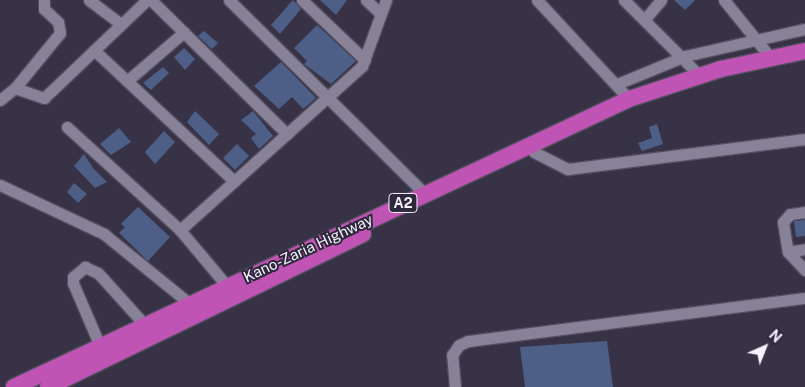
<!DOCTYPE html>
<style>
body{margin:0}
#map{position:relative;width:805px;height:387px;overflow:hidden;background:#383246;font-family:"Public Sans",sans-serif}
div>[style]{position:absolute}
.building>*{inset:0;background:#4d5f86}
.roads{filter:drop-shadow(1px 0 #534e5f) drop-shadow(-1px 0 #534e5f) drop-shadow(0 1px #534e5f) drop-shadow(0 -1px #534e5f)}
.minor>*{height:11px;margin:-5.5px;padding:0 5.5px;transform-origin:5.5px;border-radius:5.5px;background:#888299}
.highway>*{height:16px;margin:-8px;padding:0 8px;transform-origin:8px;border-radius:8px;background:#c054b5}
span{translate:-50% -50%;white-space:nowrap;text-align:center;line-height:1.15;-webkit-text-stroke:4px #2e283b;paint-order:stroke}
.shield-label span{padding:1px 4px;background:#2e283b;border:1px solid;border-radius:4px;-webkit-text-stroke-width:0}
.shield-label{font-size:14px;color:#f6f2ff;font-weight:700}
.street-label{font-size:15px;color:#f6f2ff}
.north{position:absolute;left:740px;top:322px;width:50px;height:50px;-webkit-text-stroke:4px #2e283b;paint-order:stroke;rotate:44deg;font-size:14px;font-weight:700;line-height:20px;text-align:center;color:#f6f2ff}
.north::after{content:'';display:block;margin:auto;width:18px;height:22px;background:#f6f2ff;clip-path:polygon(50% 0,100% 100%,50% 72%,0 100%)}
</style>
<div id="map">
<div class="building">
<i style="clip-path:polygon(293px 0,301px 9px,280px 34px,271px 25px)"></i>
<i style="clip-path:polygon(320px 0,347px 0,336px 15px)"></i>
<i style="clip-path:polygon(674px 0,695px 0,685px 10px)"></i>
<i style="clip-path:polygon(317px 25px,356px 61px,331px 84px,304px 64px,307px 61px,294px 48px)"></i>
<i style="clip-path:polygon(204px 31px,218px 43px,212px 49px,198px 36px)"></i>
<i style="clip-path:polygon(184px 48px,195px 59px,185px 70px,174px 57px)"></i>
<i style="clip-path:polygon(281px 62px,316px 98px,303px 109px,292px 97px,279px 109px,254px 86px)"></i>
<i style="clip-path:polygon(163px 67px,169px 73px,151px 90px,143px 83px)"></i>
<i style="clip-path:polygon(195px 111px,219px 134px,209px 145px,187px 122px)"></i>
<i style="clip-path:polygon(253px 111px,273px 136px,259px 149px,251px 138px,256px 134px,241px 120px)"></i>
<i style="clip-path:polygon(657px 124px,663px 144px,642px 151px,638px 143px,652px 138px,649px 127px)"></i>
<i style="clip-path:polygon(119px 128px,131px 142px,111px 155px,100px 144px)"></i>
<i style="clip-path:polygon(164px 131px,175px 142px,155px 164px,145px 152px)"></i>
<i style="clip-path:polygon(237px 144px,249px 156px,235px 170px,223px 158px)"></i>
<i style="clip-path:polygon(84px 154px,93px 168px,107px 182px,95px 188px,74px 166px)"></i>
<i style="clip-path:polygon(74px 183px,87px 194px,78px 203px,67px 192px)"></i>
<i style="clip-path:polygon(138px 207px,170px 237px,148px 261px,119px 233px,125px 227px,121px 224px)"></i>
<i style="clip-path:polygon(805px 220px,805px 236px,796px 237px,794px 221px)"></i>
<i style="clip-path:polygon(607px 341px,613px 387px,525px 387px,520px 347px)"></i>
</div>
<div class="roads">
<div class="minor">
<i style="left:89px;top:0;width:40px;rotate:37deg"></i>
<i style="left:151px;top:0;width:191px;rotate:44.6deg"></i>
<i style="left:229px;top:0;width:274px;rotate:44.7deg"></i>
<i style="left:302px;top:0;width:87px;rotate:43.6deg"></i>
<i style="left:366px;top:0;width:18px;rotate:43deg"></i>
<i style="left:537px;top:0;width:135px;rotate:47.1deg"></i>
<i style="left:624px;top:0;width:106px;rotate:45deg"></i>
<i style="left:724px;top:0;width:73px;rotate:51.1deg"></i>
<i style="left:645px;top:19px;width:25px;rotate:-50deg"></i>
<i style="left:94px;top:50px;width:192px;rotate:43.1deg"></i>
<i style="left:127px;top:81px;width:75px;rotate:-40.7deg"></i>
<i style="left:617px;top:84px;width:74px;rotate:-22.4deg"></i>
<i style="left:685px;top:56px;width:123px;rotate:-12.7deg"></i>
<i style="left:15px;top:88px;width:71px;rotate:-50.7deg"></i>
<i style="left:60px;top:33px;width:11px;rotate:-100deg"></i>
<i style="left:58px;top:22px;width:19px;rotate:-137deg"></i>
<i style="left:44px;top:9px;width:9px;rotate:-90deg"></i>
<i style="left:0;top:100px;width:19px;rotate:-39deg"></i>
<i style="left:15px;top:88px;width:31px;rotate:19deg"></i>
<i style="left:44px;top:98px;width:142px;rotate:-43.6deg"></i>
<i style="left:67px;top:127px;width:153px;rotate:42.3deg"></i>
<i style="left:180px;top:230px;width:73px;rotate:50deg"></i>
<i style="left:534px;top:152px;width:38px;rotate:27deg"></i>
<i style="left:568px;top:169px;width:239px;rotate:-7.2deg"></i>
<i style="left:0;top:185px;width:115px;rotate:25.2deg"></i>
<i style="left:104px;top:234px;width:111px;rotate:39.1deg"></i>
<i style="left:805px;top:212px;width:15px;rotate:172deg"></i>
<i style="left:790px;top:214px;width:11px;rotate:131deg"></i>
<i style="left:783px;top:222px;width:30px;rotate:81deg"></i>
<i style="left:788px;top:252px;width:25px;rotate:47deg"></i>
<i style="left:180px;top:230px;width:245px;rotate:-42deg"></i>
<i style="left:362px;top:66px;width:70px;rotate:-70deg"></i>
<i style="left:788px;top:252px;width:17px;rotate:-10deg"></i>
<i style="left:100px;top:346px;width:69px;rotate:-113.2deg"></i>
<i style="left:73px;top:283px;width:6px;rotate:-90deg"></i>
<i style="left:73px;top:277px;width:16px;rotate:-40deg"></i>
<i style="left:85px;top:267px;width:14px;rotate:25deg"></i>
<i style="left:98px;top:273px;width:70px;rotate:47.9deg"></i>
<i style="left:455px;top:387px;width:32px;rotate:-95deg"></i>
<i style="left:452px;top:355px;width:12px;rotate:-55deg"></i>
<i style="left:459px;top:345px;width:10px;rotate:-24deg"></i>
<i style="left:468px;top:341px;width:340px;rotate:-7.3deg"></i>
</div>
<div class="highway">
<i style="left:14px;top:387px;width:679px;rotate:-25.09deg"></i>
<i style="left:629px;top:99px;width:97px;rotate:-18.1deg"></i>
<i style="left:721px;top:69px;width:86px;rotate:-12.1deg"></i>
<i style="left:48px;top:387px;width:350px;rotate:-25.9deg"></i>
</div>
</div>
<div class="shield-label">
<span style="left:403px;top:203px">A2</span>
</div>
<div class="street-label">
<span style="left:308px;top:248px;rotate:-25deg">Kano-Zaria Highway</span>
</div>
<div class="north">N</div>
</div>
